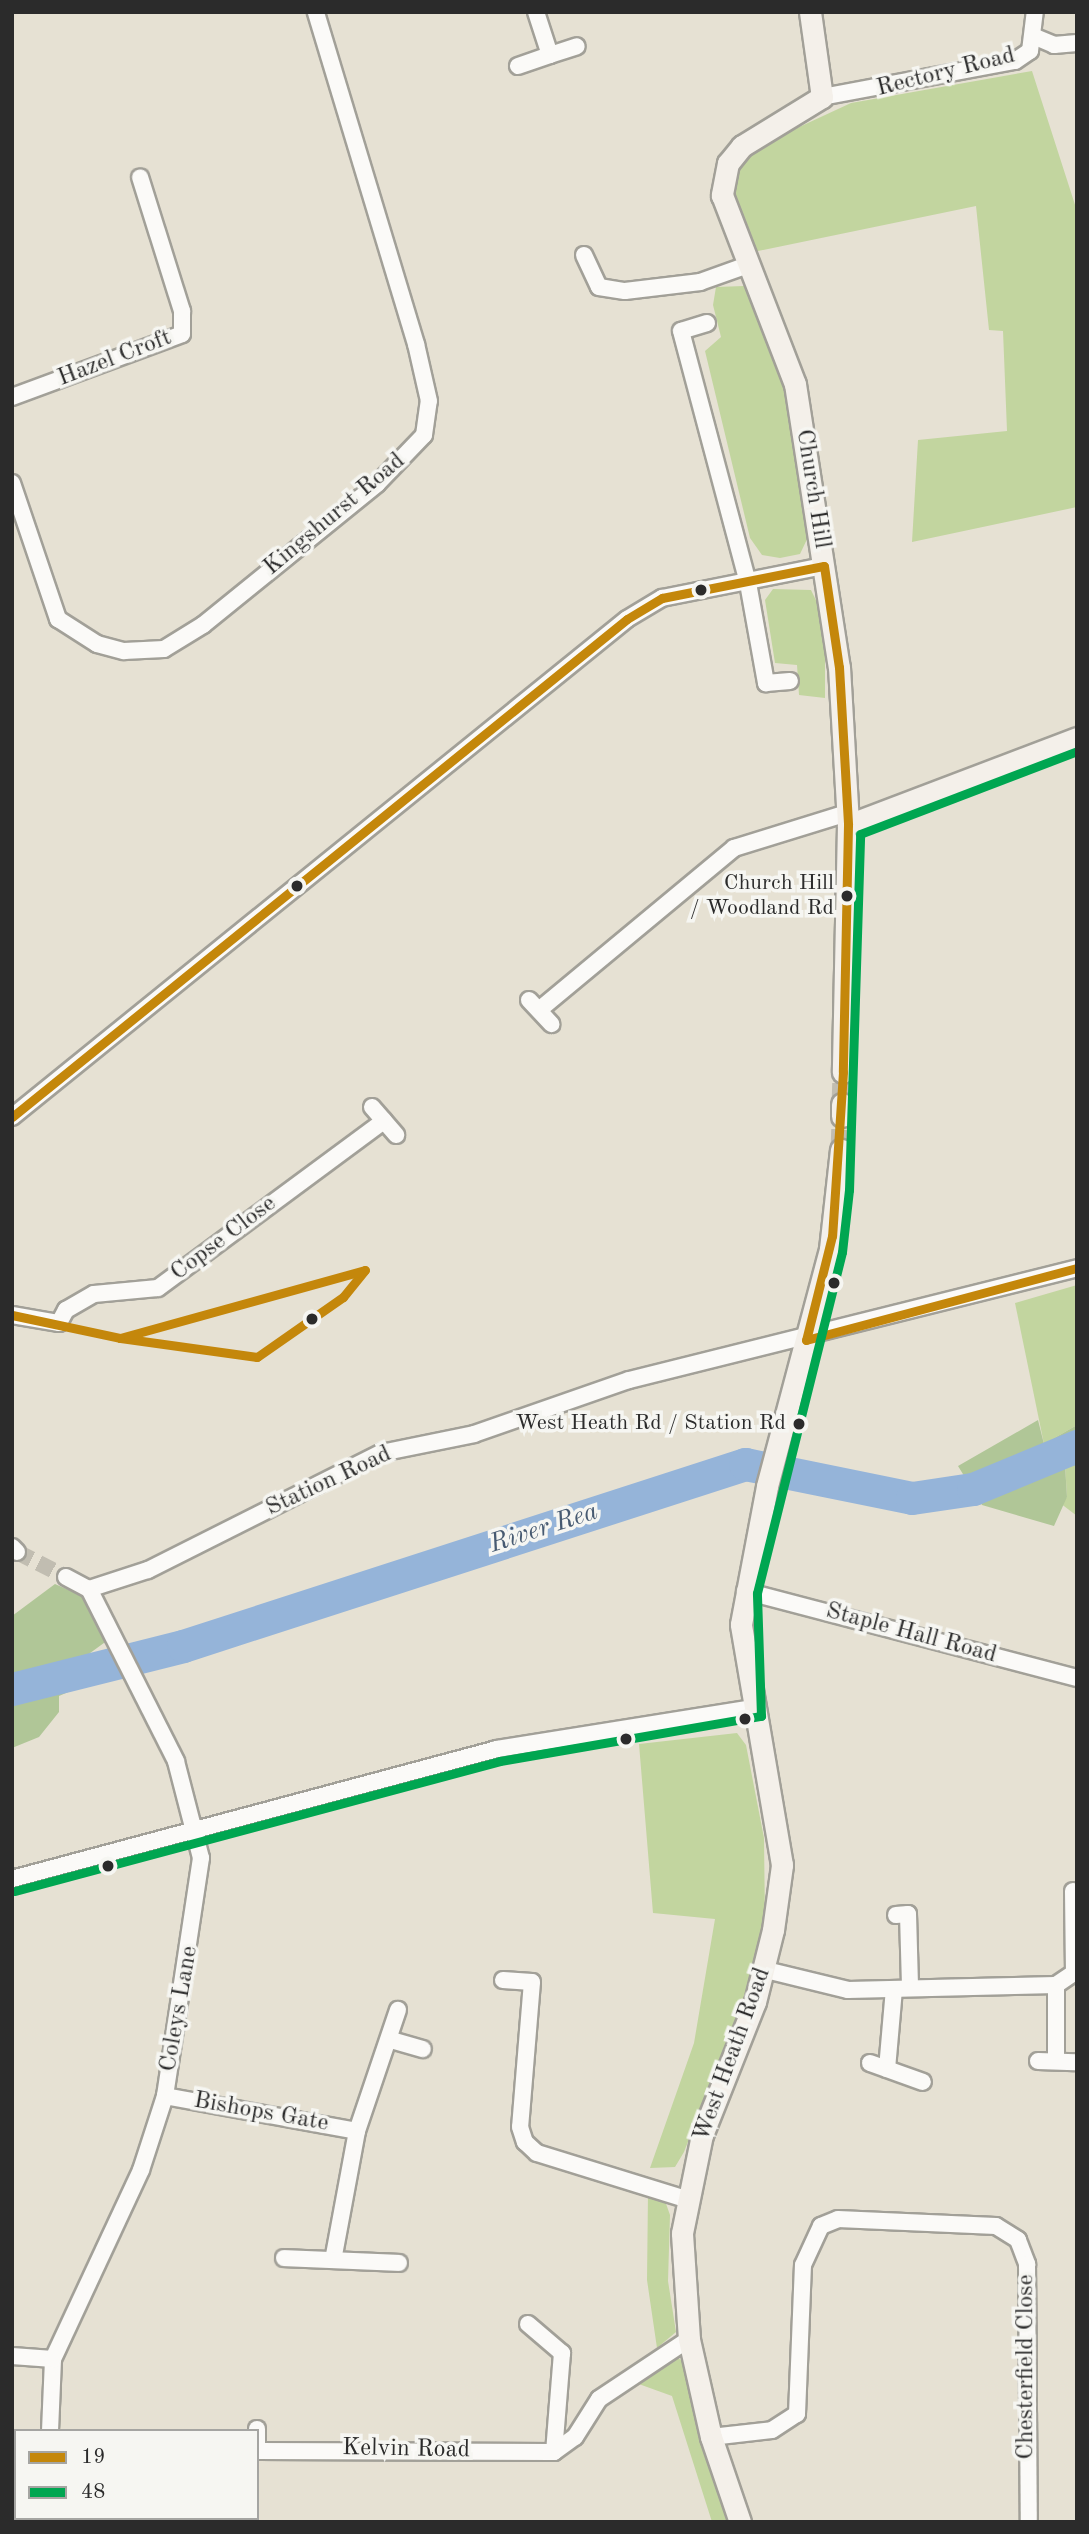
<!DOCTYPE html>
<style>
body{margin:0}
#map{position:relative;width:1089px;height:2534px;overflow:hidden;background:#e6e1d3;font-family:"Old Standard TT",serif}
div>[style]{position:absolute}
.green>*{inset:0;background:#c2d59f}
.forest>*{inset:0;background:#b0c697}
.river>*{height:33px;margin:-16.5px;padding:0 16.5px;transform-origin:16.5px;border-radius:16.5px;background:#95b4d9}
.street-tunnel>*{height:16px;margin-top:-8px;transform-origin:0;background:repeating-linear-gradient(90deg,#c1bdb1 0 16px,transparent 0 24px)}
.secondary-tunnel>*{height:21px;margin-top:-10.5px;transform-origin:0;background:repeating-linear-gradient(90deg,#c1bdb1 0 21px,transparent 0 31px)}
.roads{filter:drop-shadow(2px 0 #a2a098) drop-shadow(-2px 0 #a2a098) drop-shadow(0 2px #a2a098) drop-shadow(0 -2px #a2a098)}
.street>*{height:16px;margin:-8px;padding:0 8px;transform-origin:8px;border-radius:8px;background:#fbfaf8}
.secondary>*{height:21px;margin:-10.5px;padding:0 10.5px;transform-origin:10.5px;border-radius:10.5px;background:#f4f0ea}
.bus-1>*{height:9px;margin:-4.5px;padding:0 4.5px;transform-origin:4.5px;border-radius:4.5px;background:#c4870b}
.bus-2>*{height:9px;margin:-4.5px;padding:0 4.5px;transform-origin:4.5px;border-radius:4.5px;background:#00a651}
.dots>*{width:19px;height:19px;translate:-50% -50%;box-sizing:border-box;border:4px solid #f6f6f2;border-radius:50%}
span{translate:-50% -50%;white-space:nowrap;text-align:center;line-height:1.15;-webkit-text-stroke:7px #f6f6f2;paint-order:stroke}
.bus-label{font-size:22px;color:#2b2b2b}
.right{translate:-100% -50%;text-align:right}
.street-label{font-size:24px;color:#2b2b2b}
.water-label{font-size:26px;color:#475a71;font-style:italic}
.frame{position:absolute;inset:0;border:14px solid #2b2b2b;pointer-events:none}
.legend{position:absolute;left:14px;top:2429px;width:245px;height:91px;box-sizing:border-box;background:#f6f6f2;border:2px solid #a5a5a2;margin:0;padding:9px 12px;list-style:none;font-size:21px;color:#2b2b2b}
.legend li{display:flex;align-items:center;gap:14px;height:35px}
.legend b{width:35px;border:2px solid #a5a5a2}
</style>
<div id="map">
<div class="green">
<i style="clip-path:polygon(1032px 71px,1077px 211px,1077px 507px,912px 542px,918px 440px,1007px 431px,1003px 331px,989px 330px,976px 206px,753px 252px,732px 186px,736px 167px,752px 149px,851px 103px)"></i>
<i style="clip-path:polygon(744px 286px,762px 307px,785px 379px,810px 533px,800px 554px,780px 558px,762px 555px,750px 538px,705px 351px,721px 337px,713px 305px,716px 287px)"></i>
<i style="clip-path:polygon(773px 589px,811px 590px,825px 619px,825px 698px,799px 695px,797px 665px,775px 663px,765px 600px)"></i>
<i style="clip-path:polygon(1077px 1285px,1077px 1425px,1044px 1444px,1015px 1303px)"></i>
<i style="clip-path:polygon(1065px 1464px,1077px 1466px,1077px 1516px,1060px 1503px,1067px 1497px)"></i>
<i style="clip-path:polygon(737px 1733px,746px 1745px,764px 1838px,765px 1923px,756px 1967px,684px 2152px,675px 2167px,650px 2168px,694px 2043px,715px 1919px,653px 1913px,639px 1744px)"></i>
<i style="clip-path:polygon(648px 2193px,664px 2198px,670px 2215px,668px 2281px,676px 2332px,657px 2348px,647px 2280px)"></i>
<i style="clip-path:polygon(675px 2356px,684px 2362px,699px 2431px,730px 2522px,712px 2522px,672px 2396px,636px 2383px)"></i>
</div>
<div class="forest">
<i style="clip-path:polygon(1038px 1420px,1044px 1444px,1077px 1425px,1077px 1466px,1065px 1465px,1067px 1497px,1054px 1526px,982px 1505px,958px 1466px)"></i>
<i style="clip-path:polygon(55px 1584px,85px 1597px,108px 1640px,86px 1656px,82px 1686px,59px 1696px,59px 1712px,39px 1737px,12px 1748px,12px 1616px)"></i>
</div>
<div class="river">
<i style="left:12px;top:1689px;width:176px;rotate:-14.1deg"></i>
<i style="left:183px;top:1646px;width:591px;rotate:-17.94deg"></i>
<i style="left:745px;top:1464px;width:170px;rotate:11.5deg"></i>
<i style="left:912px;top:1498px;width:62px;rotate:-8.4deg"></i>
<i style="left:973px;top:1489px;width:113px;rotate:-22.5deg"></i>
</div>
<div class="street-tunnel">
<i style="left:17px;top:1552px;width:55px;rotate:27deg"></i>
</div>
<div class="secondary-tunnel">
<i style="left:842px;top:1104px;width:32px;rotate:-88deg"></i>
<i style="left:841px;top:1150px;width:34px;rotate:-88deg"></i>
</div>
<div class="roads">
<div class="street">
<i style="left:1033px;top:36px;width:23px;rotate:23deg"></i>
<i style="left:1054px;top:45px;width:23px;rotate:-5deg"></i>
<i style="left:550px;top:55px;width:28px;rotate:-18deg"></i>
<i style="left:518px;top:66px;width:34px;rotate:-19deg"></i>
<i style="left:550px;top:55px;width:45px;rotate:-108deg"></i>
<i style="left:822px;top:97px;width:196px;rotate:-10.6deg"></i>
<i style="left:1015px;top:61px;width:18px;rotate:-34deg"></i>
<i style="left:1030px;top:51px;width:39px;rotate:-83deg"></i>
<i style="left:584px;top:255px;width:35px;rotate:65deg"></i>
<i style="left:599px;top:287px;width:26px;rotate:9deg"></i>
<i style="left:625px;top:291px;width:76px;rotate:-6.8deg"></i>
<i style="left:700px;top:282px;width:48px;rotate:-19.6deg"></i>
<i style="left:707px;top:323px;width:27px;rotate:163deg"></i>
<i style="left:681px;top:331px;width:261px;rotate:75.1deg"></i>
<i style="left:748px;top:583px;width:102px;rotate:79.8deg"></i>
<i style="left:766px;top:683px;width:24px;rotate:-5deg"></i>
<i style="left:12px;top:397px;width:181px;rotate:-20.3deg"></i>
<i style="left:182px;top:334px;width:23px;rotate:-90deg"></i>
<i style="left:182px;top:311px;width:140px;rotate:-107.4deg"></i>
<i style="left:12px;top:483px;width:144px;rotate:71.3deg"></i>
<i style="left:58px;top:619px;width:46px;rotate:32.7deg"></i>
<i style="left:97px;top:644px;width:28px;rotate:15deg"></i>
<i style="left:124px;top:651px;width:40px;rotate:-2.9deg"></i>
<i style="left:164px;top:649px;width:46px;rotate:-31.6deg"></i>
<i style="left:203px;top:625px;width:224px;rotate:-39deg"></i>
<i style="left:377px;top:484px;width:68px;rotate:-46.2deg"></i>
<i style="left:424px;top:435px;width:34px;rotate:-82deg"></i>
<i style="left:429px;top:401px;width:58px;rotate:-102.8deg"></i>
<i style="left:416px;top:344px;width:347px;rotate:-106.8deg"></i>
<i style="left:529px;top:1000px;width:33px;rotate:47deg"></i>
<i style="left:539px;top:1010px;width:254px;rotate:-39.7deg"></i>
<i style="left:734px;top:848px;width:118px;rotate:-17.2deg"></i>
<i style="left:372px;top:1107px;width:37px;rotate:49deg"></i>
<i style="left:12px;top:1117px;width:791px;rotate:-39deg"></i>
<i style="left:627px;top:619px;width:41px;rotate:-31deg"></i>
<i style="left:662px;top:598px;width:165px;rotate:-11.2deg"></i>
<i style="left:12px;top:1315px;width:48px;rotate:9.7deg"></i>
<i style="left:59px;top:1323px;width:15px;rotate:-62deg"></i>
<i style="left:66px;top:1310px;width:32px;rotate:-30deg"></i>
<i style="left:94px;top:1294px;width:64px;rotate:-5.4deg"></i>
<i style="left:158px;top:1288px;width:281px;rotate:-36.5deg"></i>
<i style="left:12px;top:1547px;width:7px;rotate:45deg"></i>
<i style="left:66px;top:1577px;width:26px;rotate:28deg"></i>
<i style="left:89px;top:1589px;width:62px;rotate:-17.9deg"></i>
<i style="left:148px;top:1570px;width:261px;rotate:-26.7deg"></i>
<i style="left:381px;top:1453px;width:95px;rotate:-11.5deg"></i>
<i style="left:474px;top:1434px;width:164px;rotate:-19.2deg"></i>
<i style="left:629px;top:1380px;width:462px;rotate:-14deg"></i>
<i style="left:745px;top:1591px;width:343px;rotate:14.7deg"></i>
<i style="left:12px;top:1879px;width:502px;rotate:-15deg"></i>
<i style="left:497px;top:1749px;width:258px;rotate:-9.1deg"></i>
<i style="left:896px;top:1915px;width:12px;rotate:-5deg"></i>
<i style="left:908px;top:1914px;width:73px;rotate:88.4deg"></i>
<i style="left:766px;top:1970px;width:84px;rotate:13.7deg"></i>
<i style="left:848px;top:1990px;width:208px;rotate:-1.4deg"></i>
<i style="left:1056px;top:1985px;width:22px;rotate:-34deg"></i>
<i style="left:1074px;top:1973px;width:82px;rotate:-90.7deg"></i>
<i style="left:503px;top:1980px;width:29px;rotate:4deg"></i>
<i style="left:532px;top:1982px;width:145px;rotate:94.7deg"></i>
<i style="left:520px;top:2127px;width:16px;rotate:72deg"></i>
<i style="left:525px;top:2142px;width:16px;rotate:43deg"></i>
<i style="left:537px;top:2153px;width:156px;rotate:17.2deg"></i>
<i style="left:1056px;top:1985px;width:76px;rotate:90deg"></i>
<i style="left:391px;top:2040px;width:33px;rotate:16deg"></i>
<i style="left:1038px;top:2061px;width:37px;rotate:2deg"></i>
<i style="left:870px;top:2063px;width:56px;rotate:19.7deg"></i>
<i style="left:887px;top:2069px;width:80px;rotate:-85deg"></i>
<i style="left:165px;top:2096px;width:195px;rotate:10.3deg"></i>
<i style="left:357px;top:2131px;width:131px;rotate:100.5deg"></i>
<i style="left:357px;top:2131px;width:128px;rotate:-71.3deg"></i>
<i style="left:284px;top:2258px;width:115px;rotate:2.5deg"></i>
<i style="left:528px;top:2324px;width:45px;rotate:40.5deg"></i>
<i style="left:562px;top:2353px;width:99px;rotate:94.6deg"></i>
<i style="left:12px;top:2356px;width:41px;rotate:4.2deg"></i>
<i style="left:50px;top:2431px;width:72px;rotate:-87.6deg"></i>
<i style="left:53px;top:2359px;width:208px;rotate:-65deg"></i>
<i style="left:141px;top:2170px;width:78px;rotate:-72deg"></i>
<i style="left:165px;top:2096px;width:241px;rotate:-81.4deg"></i>
<i style="left:201px;top:1858px;width:100px;rotate:-104.5deg"></i>
<i style="left:176px;top:1761px;width:193px;rotate:-116.8deg"></i>
<i style="left:711px;top:2437px;width:61px;rotate:-6.5deg"></i>
<i style="left:772px;top:2430px;width:30px;rotate:-33deg"></i>
<i style="left:797px;top:2414px;width:149px;rotate:-87.7deg"></i>
<i style="left:803px;top:2265px;width:43px;rotate:-65.2deg"></i>
<i style="left:821px;top:2226px;width:18px;rotate:-22deg"></i>
<i style="left:838px;top:2219px;width:158px;rotate:2.5deg"></i>
<i style="left:996px;top:2226px;width:26px;rotate:32deg"></i>
<i style="left:1018px;top:2240px;width:26px;rotate:69deg"></i>
<i style="left:1027px;top:2264px;width:258px;rotate:89.6deg"></i>
<i style="left:257px;top:2449px;width:20px;rotate:-90deg"></i>
<i style="left:257px;top:2451px;width:297px;rotate:0.2deg"></i>
<i style="left:554px;top:2452px;width:26px;rotate:-36deg"></i>
<i style="left:575px;top:2437px;width:45px;rotate:-57.7deg"></i>
<i style="left:599px;top:2399px;width:108px;rotate:-33.7deg"></i>
<i style="left:50px;top:2518px;width:4px;rotate:90deg"></i>
<i style="left:215px;top:2522px;width:5px;rotate:-53deg"></i>
</div>
<div class="secondary">
<i style="left:810px;top:12px;width:86px;rotate:82deg"></i>
<i style="left:822px;top:97px;width:94px;rotate:148.5deg"></i>
<i style="left:742px;top:146px;width:22px;rotate:129deg"></i>
<i style="left:728px;top:163px;width:33px;rotate:101deg"></i>
<i style="left:722px;top:195px;width:203px;rotate:68.9deg"></i>
<i style="left:795px;top:384px;width:286px;rotate:81.2deg"></i>
<i style="left:839px;top:667px;width:158px;rotate:86.7deg"></i>
<i style="left:848px;top:825px;width:247px;rotate:91.2deg"></i>
<i style="left:848px;top:825px;width:245px;rotate:-20.8deg"></i>
<i style="left:842px;top:1116px;width:12px;rotate:-90deg"></i>
<i style="left:740px;top:2522px;width:90px;rotate:-108.8deg"></i>
<i style="left:711px;top:2437px;width:100px;rotate:-102.7deg"></i>
<i style="left:689px;top:2339px;width:106px;rotate:-93.8deg"></i>
<i style="left:682px;top:2233px;width:100px;rotate:-78.5deg"></i>
<i style="left:702px;top:2135px;width:143px;rotate:-68.3deg"></i>
<i style="left:755px;top:2002px;width:74px;rotate:-76deg"></i>
<i style="left:773px;top:1930px;width:66px;rotate:-82.1deg"></i>
<i style="left:782px;top:1865px;width:244px;rotate:-99.7deg"></i>
<i style="left:741px;top:1624px;width:140px;rotate:-79.3deg"></i>
<i style="left:767px;top:1486px;width:245px;rotate:-75.1deg"></i>
<i style="left:830px;top:1249px;width:100px;rotate:-83.7deg"></i>
</div>
</div>
<div class="bus-1">
<i style="left:12px;top:1117px;width:791px;rotate:-39deg"></i>
<i style="left:627px;top:619px;width:41px;rotate:-31deg"></i>
<i style="left:662px;top:598px;width:165px;rotate:-11.2deg"></i>
<i style="left:824px;top:566px;width:102px;rotate:81.6deg"></i>
<i style="left:839px;top:667px;width:158px;rotate:86.7deg"></i>
<i style="left:848px;top:825px;width:247px;rotate:91.2deg"></i>
<i style="left:843px;top:1072px;width:164px;rotate:93.8deg"></i>
<i style="left:832px;top:1236px;width:107px;rotate:104deg"></i>
<i style="left:806px;top:1340px;width:280px;rotate:-14.9deg"></i>
<i style="left:365px;top:1270px;width:35px;rotate:129deg"></i>
<i style="left:343px;top:1297px;width:105px;rotate:145.1deg"></i>
<i style="left:257px;top:1357px;width:138px;rotate:-172.1deg"></i>
<i style="left:120px;top:1338px;width:254px;rotate:-15.5deg"></i>
<i style="left:12px;top:1315px;width:110px;rotate:12deg"></i>
</div>
<div class="bus-2">
<i style="left:15px;top:1891px;width:502px;rotate:-15deg"></i>
<i style="left:500px;top:1761px;width:265px;rotate:-9.8deg"></i>
<i style="left:761px;top:1716px;width:123px;rotate:-91.9deg"></i>
<i style="left:757px;top:1593px;width:351px;rotate:-76deg"></i>
<i style="left:842px;top:1252px;width:62px;rotate:-83.6deg"></i>
<i style="left:849px;top:1190px;width:356px;rotate:-88.2deg"></i>
<i style="left:860px;top:834px;width:232px;rotate:-20.9deg"></i>
</div>
<div class="dots">
<i style="left:701px;top:590px;background:#2b2b2b"></i>
<i style="left:297px;top:886px;background:#2b2b2b"></i>
<i style="left:847px;top:896px;background:#2b2b2b"></i>
<i style="left:834px;top:1283px;background:#2b2b2b"></i>
<i style="left:312px;top:1319px;background:#2b2b2b"></i>
<i style="left:799px;top:1424px;background:#2b2b2b"></i>
<i style="left:745px;top:1719px;background:#2b2b2b"></i>
<i style="left:626px;top:1739px;background:#2b2b2b"></i>
<i style="left:108px;top:1866px;background:#2b2b2b"></i>
</div>
<div class="bus-label">
<span class="right" style="left:834px;top:896px">Church Hill<br>/ Woodland Rd</span>
<span class="right" style="left:786px;top:1424px">West Heath Rd / Station Rd</span>
</div>
<div class="street-label">
<span style="left:946px;top:73px;rotate:-14deg">Rectory Road</span>
<span style="left:115px;top:359px;rotate:-21deg">Hazel Croft</span>
<span style="left:812px;top:489px;rotate:81deg">Church Hill</span>
<span style="left:335px;top:515px;rotate:-40deg">Kingshurst Road</span>
<span style="left:224px;top:1239px;rotate:-37deg">Copse Close</span>
<span style="left:329px;top:1482px;rotate:-25deg">Station Road</span>
<span style="left:911px;top:1634px;rotate:15deg">Staple Hall Road</span>
<span style="left:180px;top:2009px;rotate:-80deg">Coleys Lane</span>
<span style="left:733px;top:2055px;rotate:-70deg">West Heath Road</span>
<span style="left:261px;top:2113px;rotate:10deg">Bishops Gate</span>
<span style="left:1027px;top:2367px;rotate:-90deg">Chesterfield Close</span>
<span style="left:406px;top:2450px;rotate:1deg">Kelvin Road</span>
</div>
<div class="water-label">
<span style="left:544px;top:1529px;rotate:-18deg">River Rea</span>
</div>
<div class="frame"></div>
<ul class="legend">
<li><b style="height:9px;background:#c4870b"></b>19</li>
<li><b style="height:9px;background:#00a651"></b>48</li>
</ul>
</div>
